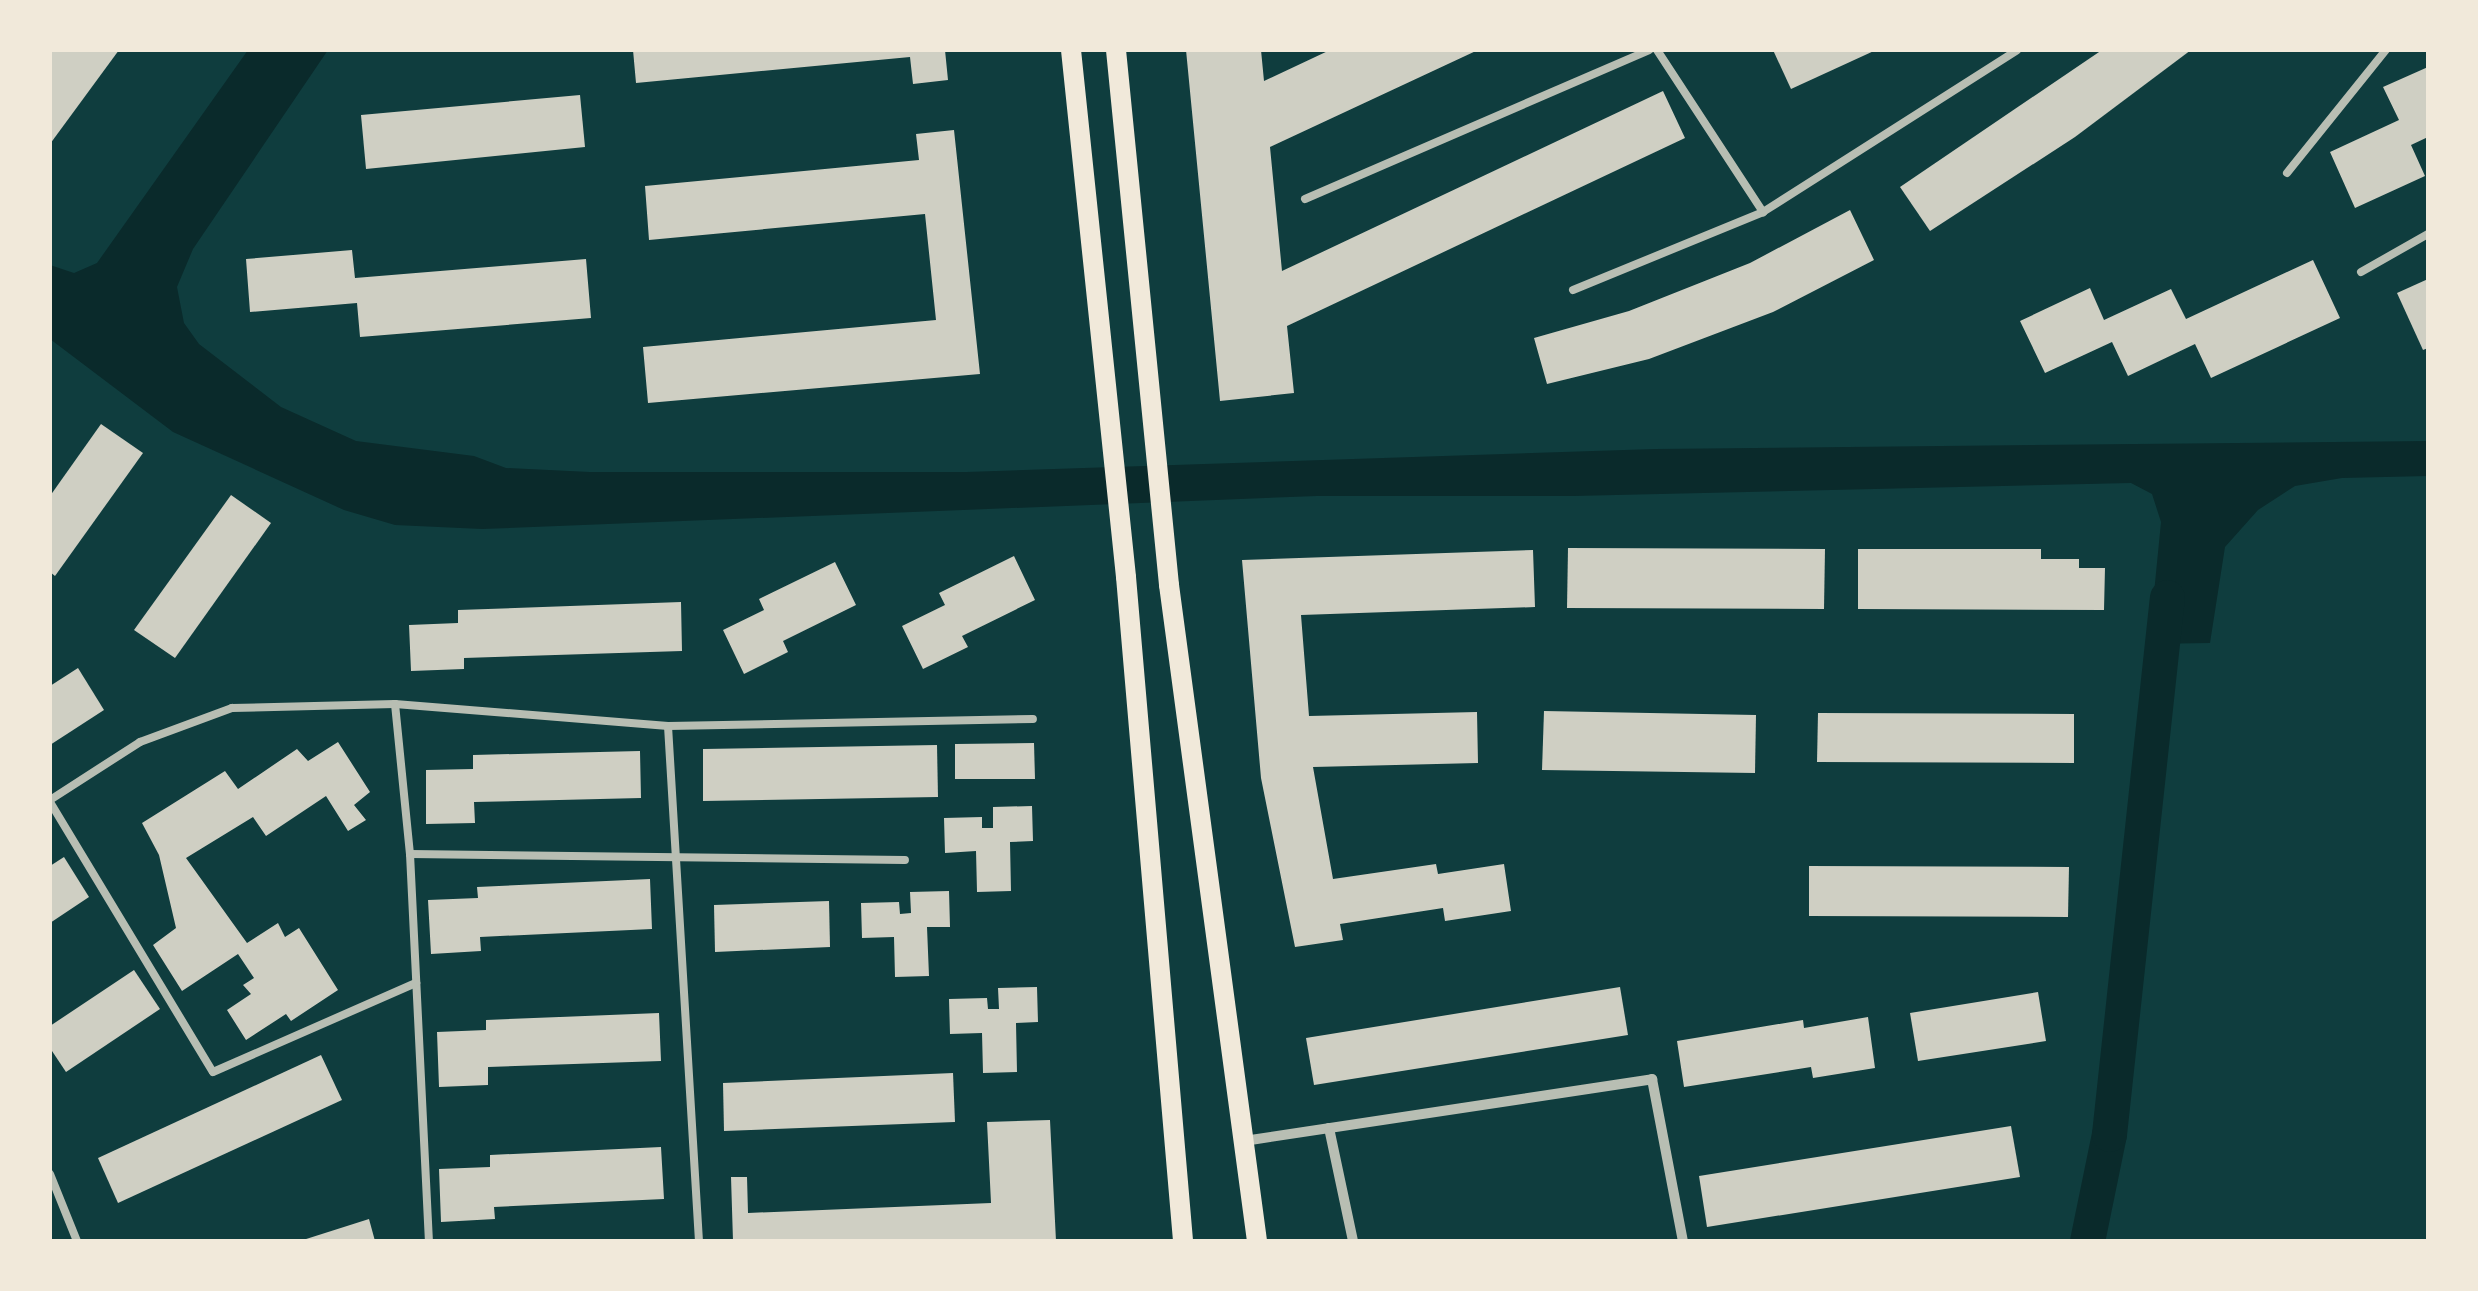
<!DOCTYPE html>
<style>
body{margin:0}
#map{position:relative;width:2478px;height:1291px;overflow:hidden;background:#0f3d3e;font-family:"PT Sans",sans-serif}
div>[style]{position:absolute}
.water>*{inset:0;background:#0a2a2b}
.canal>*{height:35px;margin:-17.5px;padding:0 17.5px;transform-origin:17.5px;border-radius:17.5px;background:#0a2a2b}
.building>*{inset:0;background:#cfcfc3}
.service>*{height:8px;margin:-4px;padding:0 4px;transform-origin:4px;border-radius:4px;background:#b8beb3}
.minor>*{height:10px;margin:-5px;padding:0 5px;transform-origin:5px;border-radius:5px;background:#b8beb3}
.secondary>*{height:20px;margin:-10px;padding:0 10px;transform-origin:10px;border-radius:10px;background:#f1e9da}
span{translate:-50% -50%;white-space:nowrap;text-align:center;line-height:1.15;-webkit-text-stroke:9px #f1e9da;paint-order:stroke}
.frame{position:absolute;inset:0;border:52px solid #f1e9da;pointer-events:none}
</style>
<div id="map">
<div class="water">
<i style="clip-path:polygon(248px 50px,328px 50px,193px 249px,177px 287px,184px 323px,199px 344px,281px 407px,356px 441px,474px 456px,506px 468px,590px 472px,966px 472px,1655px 449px,2428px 441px,2428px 476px,2342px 478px,2295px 486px,2258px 510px,2225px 547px,2210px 643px,2149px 644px,2161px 522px,2152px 494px,2131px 483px,1573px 496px,1317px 496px,482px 529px,395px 525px,344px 510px,173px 432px,50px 339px,50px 265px,74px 273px,97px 263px)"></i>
</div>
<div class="canal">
<i style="left:2087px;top:1241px;width:109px;rotate:-78.4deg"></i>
<i style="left:2109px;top:1134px;width:540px;rotate:-83.84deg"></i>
</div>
<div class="building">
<i style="clip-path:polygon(50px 50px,119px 50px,50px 144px)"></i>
<i style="clip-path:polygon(633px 50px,945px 50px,948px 80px,913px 84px,910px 57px,636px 83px)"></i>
<i style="clip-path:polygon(1186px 50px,1261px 50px,1264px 81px,1330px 50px,1478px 50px,1270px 147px,1282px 271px,1663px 91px,1685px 138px,1287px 326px,1294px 393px,1220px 401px)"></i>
<i style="clip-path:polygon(1773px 50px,1876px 50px,1791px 89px)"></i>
<i style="clip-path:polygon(2102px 50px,2191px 50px,2075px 137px,1930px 231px,1900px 187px)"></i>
<i style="clip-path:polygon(2428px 67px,2428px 137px,2411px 145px,2425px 176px,2355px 208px,2330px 152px,2399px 120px,2383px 87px)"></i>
<i style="clip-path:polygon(580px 95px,585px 147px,366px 169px,361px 115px)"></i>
<i style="clip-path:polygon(954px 130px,980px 374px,648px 403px,643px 347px,936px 320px,925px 214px,649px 240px,645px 186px,919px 160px,916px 134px)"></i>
<i style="clip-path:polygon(1850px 210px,1874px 260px,1773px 312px,1649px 359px,1547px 384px,1534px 338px,1629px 311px,1750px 263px)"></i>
<i style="clip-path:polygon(352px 250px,355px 278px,586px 259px,591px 318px,360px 337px,357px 303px,250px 312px,246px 259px)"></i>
<i style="clip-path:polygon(2313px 260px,2340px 318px,2211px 378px,2195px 344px,2128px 376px,2112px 342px,2045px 373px,2020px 321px,2090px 288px,2104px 320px,2171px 289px,2186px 319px)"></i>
<i style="clip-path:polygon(2428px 279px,2428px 348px,2423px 350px,2397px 293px)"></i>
<i style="clip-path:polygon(101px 424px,143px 453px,55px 576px,50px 572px,50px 496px)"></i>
<i style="clip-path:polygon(231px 495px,271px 523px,175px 658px,134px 630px)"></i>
<i style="clip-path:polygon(1568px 548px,1825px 549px,1824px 609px,1567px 608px)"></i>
<i style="clip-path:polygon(1858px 549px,2041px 549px,2041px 559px,2079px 559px,2079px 568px,2105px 568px,2104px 610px,1858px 609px)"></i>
<i style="clip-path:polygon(1533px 550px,1535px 607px,1301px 615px,1309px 716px,1477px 712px,1478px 763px,1313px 767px,1333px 879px,1436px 864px,1438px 874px,1504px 864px,1511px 911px,1445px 921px,1443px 908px,1340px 924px,1343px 940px,1295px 947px,1261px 778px,1242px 560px)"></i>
<i style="clip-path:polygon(1014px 556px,1035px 600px,962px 636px,968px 647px,923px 669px,902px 626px,945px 605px,939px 593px)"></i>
<i style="clip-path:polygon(835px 562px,856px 605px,783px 641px,788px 652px,744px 674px,723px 630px,764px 610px,759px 599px)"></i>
<i style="clip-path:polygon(681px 602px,682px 651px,464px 658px,464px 669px,411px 671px,409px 625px,458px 623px,458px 610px)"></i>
<i style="clip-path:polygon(78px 668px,104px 710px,50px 745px,50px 686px)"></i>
<i style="clip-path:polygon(1544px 711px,1756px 715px,1755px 773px,1542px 770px)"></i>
<i style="clip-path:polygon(1818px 713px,2074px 714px,2074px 763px,1817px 762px)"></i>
<i style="clip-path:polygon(338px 742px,370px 792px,354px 805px,366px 820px,348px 831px,326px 796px,266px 836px,253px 817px,186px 858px,247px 943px,278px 923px,285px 937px,299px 928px,338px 990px,291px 1021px,286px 1014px,246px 1040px,227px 1010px,251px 994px,243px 985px,254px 978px,238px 954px,182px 991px,153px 945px,176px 928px,159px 855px,142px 823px,225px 771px,238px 789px,297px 749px,308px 761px)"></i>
<i style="clip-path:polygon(1034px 743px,1035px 779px,955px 779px,955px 744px)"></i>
<i style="clip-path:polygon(937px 745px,938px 797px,703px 801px,703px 749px)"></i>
<i style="clip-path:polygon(640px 751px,641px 798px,474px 802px,475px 823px,426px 824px,426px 770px,473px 769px,473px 755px)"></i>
<i style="clip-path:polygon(1032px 806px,1033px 841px,1010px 842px,1011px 891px,977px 892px,976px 851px,945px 853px,944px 818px,982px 817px,982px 828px,993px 828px,993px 807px)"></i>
<i style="clip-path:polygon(64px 857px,89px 897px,50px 923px,50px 866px)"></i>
<i style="clip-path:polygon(1809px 866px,2069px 867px,2068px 917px,1809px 916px)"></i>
<i style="clip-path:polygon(650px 879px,652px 929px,480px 937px,481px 951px,431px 954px,428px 900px,478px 898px,477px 887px)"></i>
<i style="clip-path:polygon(949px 891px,950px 927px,927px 927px,929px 976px,895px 977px,894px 937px,862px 938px,861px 903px,899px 902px,900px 914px,911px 913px,910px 892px)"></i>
<i style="clip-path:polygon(829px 901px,830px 947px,715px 952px,714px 905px)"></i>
<i style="clip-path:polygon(134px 970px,160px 1009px,66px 1072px,50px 1048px,50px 1026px)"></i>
<i style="clip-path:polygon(1037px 987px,1038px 1022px,1016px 1023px,1017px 1072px,983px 1073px,982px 1033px,950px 1034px,949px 999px,987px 998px,988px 1009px,999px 1009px,998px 988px)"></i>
<i style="clip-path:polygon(1620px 987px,1628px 1035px,1314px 1085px,1306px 1038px)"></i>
<i style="clip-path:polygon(2038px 992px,2046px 1041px,1918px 1061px,1910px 1013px)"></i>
<i style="clip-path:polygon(659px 1013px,661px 1061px,488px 1067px,488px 1085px,439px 1087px,437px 1032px,486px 1030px,486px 1020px)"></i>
<i style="clip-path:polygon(1868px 1017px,1875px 1068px,1813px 1078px,1811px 1067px,1684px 1087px,1677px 1041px,1803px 1020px,1804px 1028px)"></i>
<i style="clip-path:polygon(321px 1055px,342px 1100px,118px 1203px,98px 1158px)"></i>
<i style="clip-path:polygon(953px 1073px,955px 1122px,724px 1131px,723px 1083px)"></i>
<i style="clip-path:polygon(1050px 1120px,1056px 1241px,733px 1241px,731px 1177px,747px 1177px,748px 1213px,991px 1203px,987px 1122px)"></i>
<i style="clip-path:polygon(2011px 1126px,2020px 1177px,1707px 1227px,1699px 1176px)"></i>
<i style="clip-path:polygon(661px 1147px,664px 1199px,494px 1207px,495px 1219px,441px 1222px,439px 1169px,490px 1167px,490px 1155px)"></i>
<i style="clip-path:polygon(369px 1219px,375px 1241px,303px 1241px,303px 1240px)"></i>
</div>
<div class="service">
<i style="left:1657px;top:50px;width:194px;rotate:56.8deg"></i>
<i style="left:2287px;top:173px;width:158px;rotate:-51.2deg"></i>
<i style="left:1305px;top:199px;width:375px;rotate:-23.4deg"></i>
<i style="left:2361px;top:272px;width:77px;rotate:-29.6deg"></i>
<i style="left:1573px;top:290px;width:205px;rotate:-22.3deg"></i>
<i style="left:1763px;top:212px;width:301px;rotate:-32.5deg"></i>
<i style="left:395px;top:704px;width:151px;rotate:84.3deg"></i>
<i style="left:410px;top:854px;width:387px;rotate:87.2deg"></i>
<i style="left:668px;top:726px;width:516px;rotate:86.56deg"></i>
<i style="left:50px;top:800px;width:107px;rotate:-32.8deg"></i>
<i style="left:140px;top:742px;width:98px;rotate:-20.3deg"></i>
<i style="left:232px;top:708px;width:163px;rotate:-1.4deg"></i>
<i style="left:395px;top:704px;width:274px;rotate:4.6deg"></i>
<i style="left:668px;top:726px;width:365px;rotate:-1.1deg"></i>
<i style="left:50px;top:802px;width:315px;rotate:58.9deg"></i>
<i style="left:213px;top:1072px;width:222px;rotate:-23.7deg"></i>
<i style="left:410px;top:854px;width:495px;rotate:0.7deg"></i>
<i style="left:50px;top:1174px;width:72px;rotate:68.1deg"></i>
</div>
<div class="minor">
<i style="left:1329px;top:1128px;width:116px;rotate:78deg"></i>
<i style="left:1244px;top:1141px;width:413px;rotate:-8.6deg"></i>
<i style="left:1652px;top:1079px;width:165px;rotate:79.2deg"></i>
</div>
<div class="secondary">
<i style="left:1071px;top:50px;width:530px;rotate:84.04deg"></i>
<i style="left:1126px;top:577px;width:666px;rotate:85.09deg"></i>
<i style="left:1116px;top:50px;width:538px;rotate:84.34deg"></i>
<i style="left:1169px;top:585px;width:662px;rotate:82.36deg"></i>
</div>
<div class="frame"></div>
</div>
